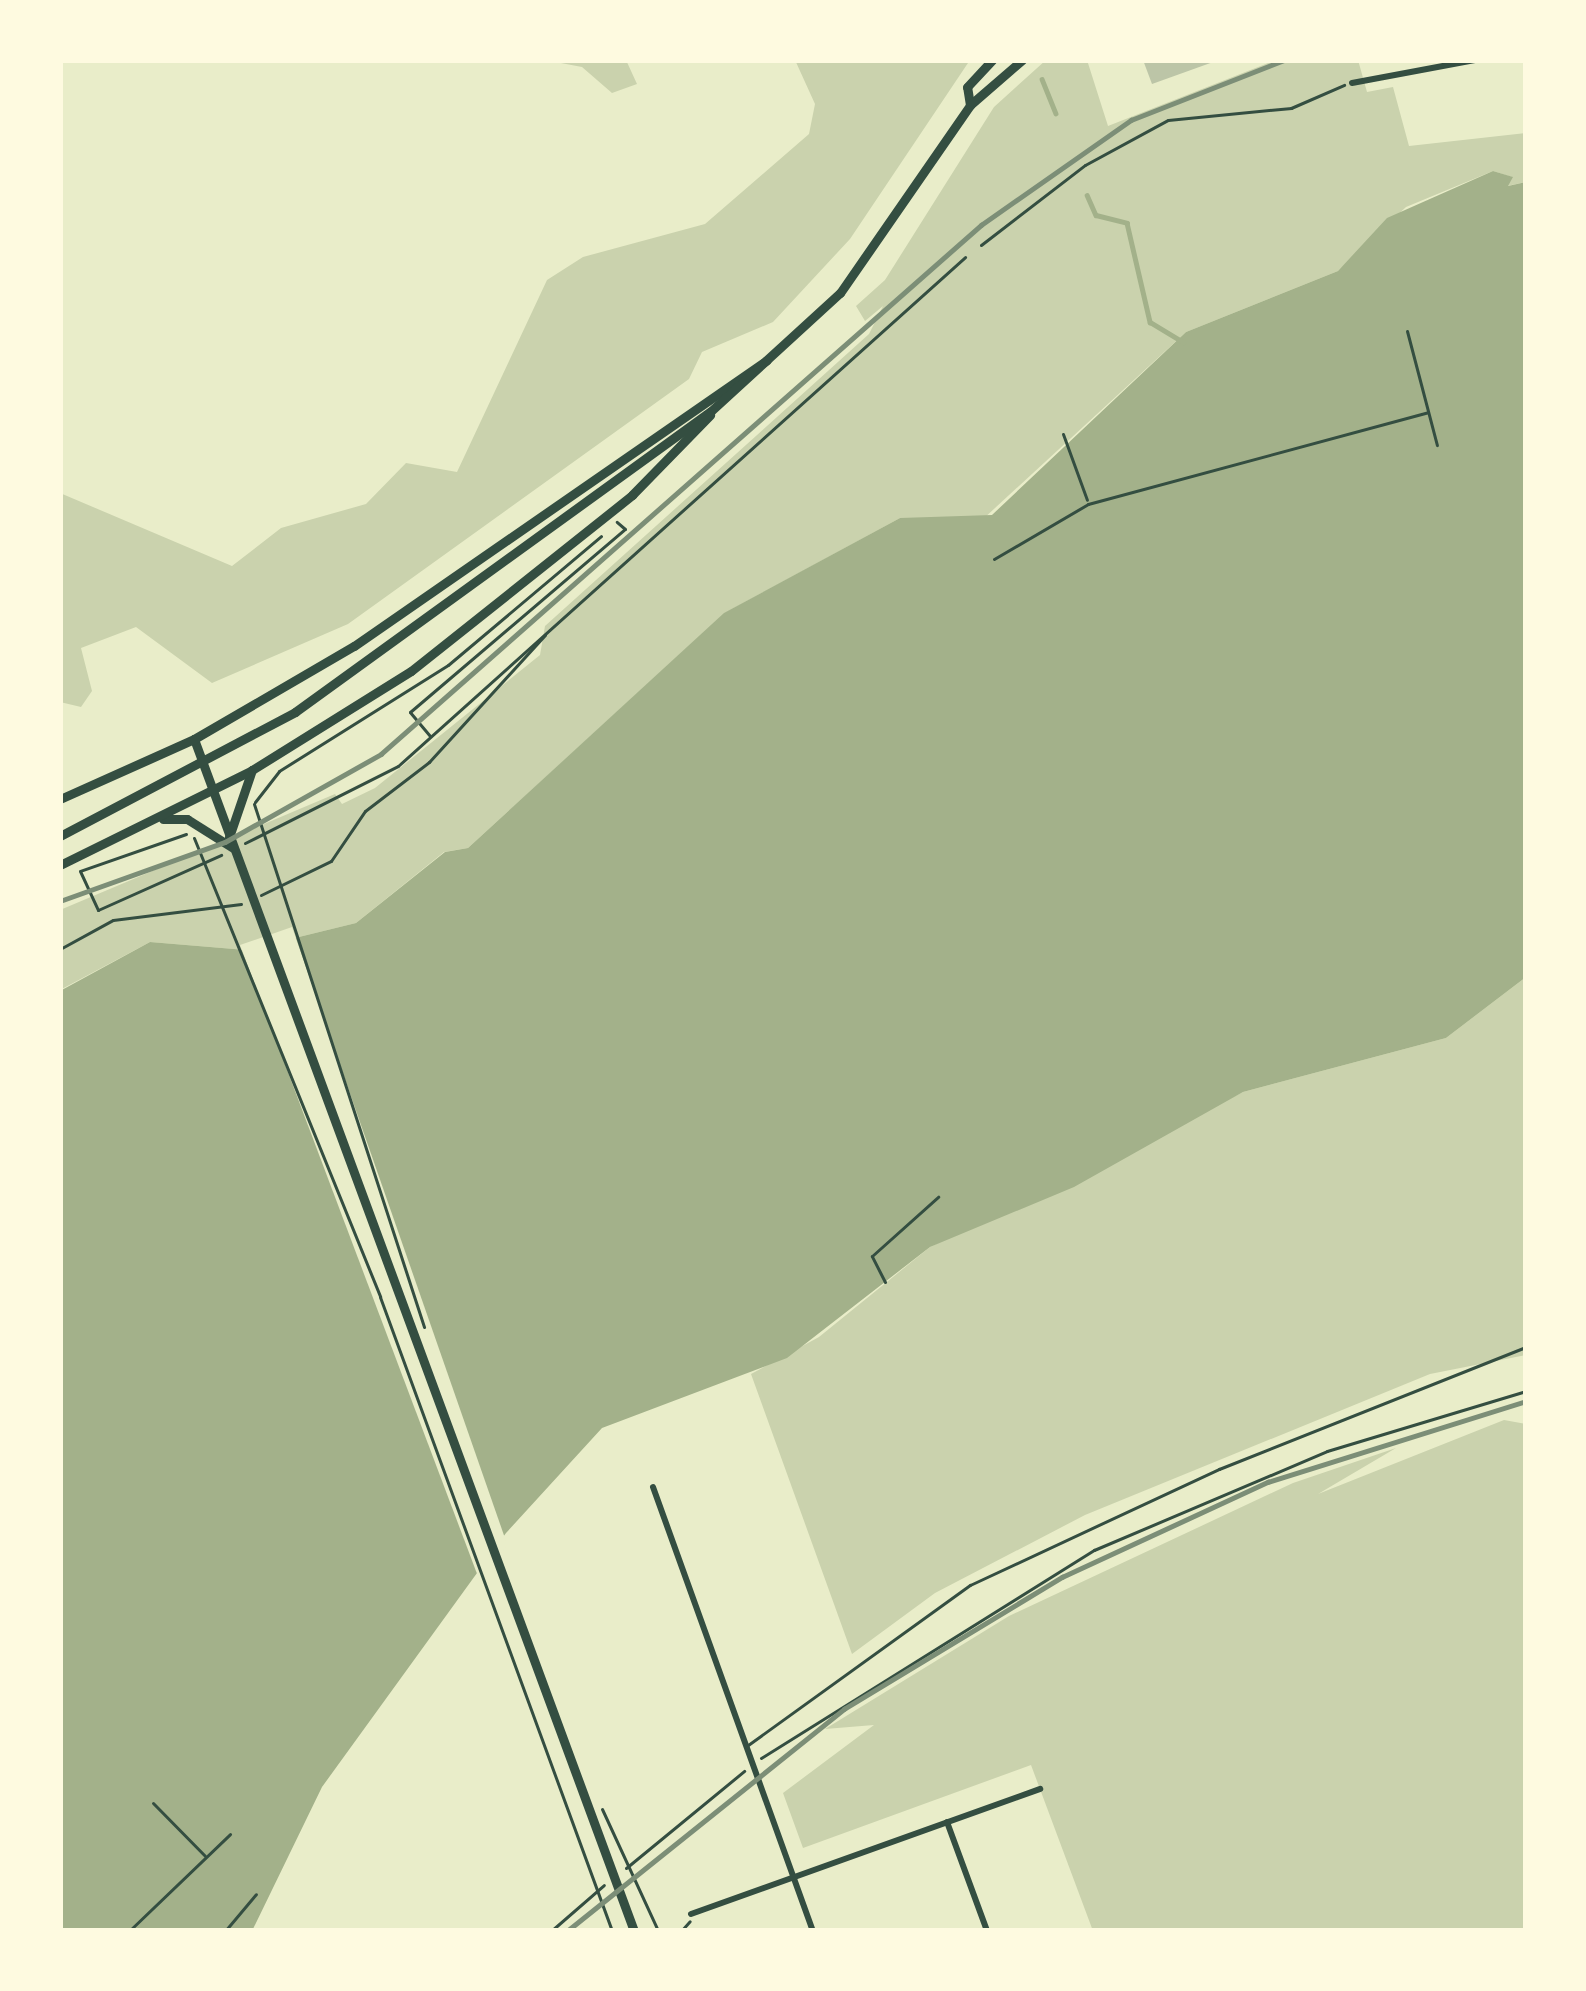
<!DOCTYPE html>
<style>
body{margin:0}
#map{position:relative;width:1586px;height:1991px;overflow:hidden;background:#e9edc9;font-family:"DejaVu Sans",sans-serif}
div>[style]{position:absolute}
.green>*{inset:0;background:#cad2ad}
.water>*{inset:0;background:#a3b18a}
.pier>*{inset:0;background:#e9edc9}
.stream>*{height:4.5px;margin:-2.25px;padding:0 2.25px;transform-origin:2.25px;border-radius:2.25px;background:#a3b18a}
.building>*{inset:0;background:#bcc5a7}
.path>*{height:3px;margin:-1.5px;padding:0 1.5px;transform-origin:1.5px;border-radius:1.5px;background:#344e41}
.service>*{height:3px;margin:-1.5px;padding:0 1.5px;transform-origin:1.5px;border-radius:1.5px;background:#344e41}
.minor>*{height:6px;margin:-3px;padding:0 3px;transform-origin:3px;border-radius:3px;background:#344e41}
.primary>*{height:9px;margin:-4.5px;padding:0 4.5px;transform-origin:4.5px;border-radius:4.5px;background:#344e41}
.rail>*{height:4.5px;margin:-2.25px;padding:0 2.25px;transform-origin:2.25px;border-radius:2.25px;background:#7c8e77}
span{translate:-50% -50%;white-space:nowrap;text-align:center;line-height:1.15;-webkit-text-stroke:12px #fefae0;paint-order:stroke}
.frame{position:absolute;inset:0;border:63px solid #fefae0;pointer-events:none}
</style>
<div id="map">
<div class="green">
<i style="clip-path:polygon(545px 60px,626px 60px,637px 84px,612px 93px,582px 67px)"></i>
<i style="clip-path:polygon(795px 60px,970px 60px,850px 239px,773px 322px,702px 352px,689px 379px,348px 624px,212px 683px,136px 627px,81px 648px,92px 691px,81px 707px,60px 702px,60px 493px,232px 566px,281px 528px,366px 504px,406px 463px,457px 472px,547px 280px,583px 257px,705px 224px,809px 134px,815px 104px)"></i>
<i style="clip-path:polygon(1046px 60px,1087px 60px,1108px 126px,1276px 60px,1358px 60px,1367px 92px,1393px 87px,1409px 146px,1526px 133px,1526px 182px,1507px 186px,1512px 177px,1493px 171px,1406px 207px,1338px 271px,1186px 332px,982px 520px,900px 518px,725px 613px,468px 848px,444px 852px,356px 923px,246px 950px,150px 942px,60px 990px,60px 910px,335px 794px,342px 804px,375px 788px,540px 655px,545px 626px,869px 334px,883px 306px,865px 321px,856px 306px,885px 280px,994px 107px)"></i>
<i style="clip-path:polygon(1526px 977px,1526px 1355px,1430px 1374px,1085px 1515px,935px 1593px,852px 1654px,751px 1374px,819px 1337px,930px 1247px,1243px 1092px,1446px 1038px)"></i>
<i style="clip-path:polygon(1504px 1420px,1526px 1424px,1526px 1931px,1093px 1931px,1031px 1765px,803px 1848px,783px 1793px,874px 1725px,825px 1729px,1009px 1616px,1293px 1483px,1396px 1448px,1318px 1494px)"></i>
</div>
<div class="water">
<i style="clip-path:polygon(1493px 171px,1513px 177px,1508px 186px,1526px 182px,1526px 977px,1446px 1038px,1243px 1092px,1074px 1187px,930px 1247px,787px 1358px,602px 1428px,506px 1533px,322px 1787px,252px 1931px,60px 1931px,60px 991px,150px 942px,246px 950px,356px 923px,445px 852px,468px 848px,724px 613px,900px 518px,992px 515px,1186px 332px,1338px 271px,1387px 218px)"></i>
</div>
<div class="pier">
<i style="clip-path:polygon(292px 927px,507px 1544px,482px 1587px,240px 945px)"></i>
</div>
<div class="stream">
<i style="left:1042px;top:79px;width:37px;rotate:68deg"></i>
<i style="left:1087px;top:195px;width:22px;rotate:66deg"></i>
<i style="left:1096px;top:215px;width:32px;rotate:14deg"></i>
<i style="left:1127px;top:223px;width:102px;rotate:76.9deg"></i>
<i style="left:1150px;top:322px;width:39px;rotate:31deg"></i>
</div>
<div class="building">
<i style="clip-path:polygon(1143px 60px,1216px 60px,1216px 61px,1152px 84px)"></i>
</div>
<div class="path">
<i style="left:981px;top:245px;width:131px;rotate:-37.6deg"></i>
<i style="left:1085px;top:165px;width:94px;rotate:-28.5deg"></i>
<i style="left:1168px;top:120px;width:124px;rotate:-5.6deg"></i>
<i style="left:1291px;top:108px;width:58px;rotate:-23.5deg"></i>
<i style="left:1407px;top:331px;width:118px;rotate:75.3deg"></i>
<i style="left:1063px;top:434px;width:70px;rotate:70deg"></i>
<i style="left:994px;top:559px;width:109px;rotate:-30.3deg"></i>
<i style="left:1088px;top:504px;width:352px;rotate:-15.1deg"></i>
<i style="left:430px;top:736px;width:31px;rotate:-130deg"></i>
<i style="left:410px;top:712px;width:282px;rotate:-40.4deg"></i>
<i style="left:625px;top:529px;width:11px;rotate:-139deg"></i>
<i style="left:255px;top:802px;width:39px;rotate:-52deg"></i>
<i style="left:279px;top:771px;width:199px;rotate:-32.1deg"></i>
<i style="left:448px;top:665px;width:200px;rotate:-40.1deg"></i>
<i style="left:254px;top:804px;width:550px;rotate:71.99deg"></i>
<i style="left:186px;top:834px;width:112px;rotate:160.8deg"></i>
<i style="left:80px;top:871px;width:43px;rotate:65.2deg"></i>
<i style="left:98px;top:910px;width:135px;rotate:-24.1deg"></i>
<i style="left:194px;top:838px;width:495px;rotate:67.9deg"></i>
<i style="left:380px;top:1297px;width:675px;rotate:69.9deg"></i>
<i style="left:245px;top:843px;width:171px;rotate:-26.7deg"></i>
<i style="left:398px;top:766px;width:762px;rotate:-41.91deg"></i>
<i style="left:261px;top:895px;width:78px;rotate:-25.9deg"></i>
<i style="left:331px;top:861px;width:60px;rotate:-55.8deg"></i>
<i style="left:365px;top:811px;width:81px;rotate:-37.4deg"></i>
<i style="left:429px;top:762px;width:172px;rotate:-47.6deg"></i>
<i style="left:60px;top:949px;width:60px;rotate:-28.7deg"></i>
<i style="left:113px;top:920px;width:129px;rotate:-7.1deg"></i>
<i style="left:885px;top:1282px;width:29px;rotate:-117deg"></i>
<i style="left:872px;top:1256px;width:89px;rotate:-41.8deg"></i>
<i style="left:761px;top:1758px;width:393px;rotate:-32deg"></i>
<i style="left:1094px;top:1550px;width:253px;rotate:-23deg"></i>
<i style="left:1327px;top:1451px;width:208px;rotate:-16.8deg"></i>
<i style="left:153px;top:1803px;width:74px;rotate:45.5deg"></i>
<i style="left:602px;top:1809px;width:134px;rotate:65.3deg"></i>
<i style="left:626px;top:1868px;width:153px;rotate:-39.4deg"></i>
<i style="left:129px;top:1931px;width:140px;rotate:-43.8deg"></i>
<i style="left:225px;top:1931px;width:48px;rotate:-50deg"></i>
<i style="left:551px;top:1931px;width:70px;rotate:-41deg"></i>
<i style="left:681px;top:1931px;width:13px;rotate:-48deg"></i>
</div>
<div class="service">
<i style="left:748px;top:1745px;width:274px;rotate:-35.8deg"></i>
<i style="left:970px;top:1585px;width:275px;rotate:-25deg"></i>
<i style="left:1219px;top:1469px;width:330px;rotate:-21.7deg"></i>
</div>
<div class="minor">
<i style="left:1352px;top:83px;width:125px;rotate:-10.6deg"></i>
<i style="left:653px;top:1487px;width:472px;rotate:70.2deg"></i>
<i style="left:947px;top:1822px;width:116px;rotate:69.8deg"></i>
<i style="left:691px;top:1914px;width:371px;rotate:-19.7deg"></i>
</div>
<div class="primary">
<i style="left:970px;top:105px;width:18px;rotate:-99deg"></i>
<i style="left:967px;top:87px;width:37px;rotate:-47deg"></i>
<i style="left:194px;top:739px;width:1271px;rotate:69.74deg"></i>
<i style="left:60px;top:799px;width:147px;rotate:-24.1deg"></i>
<i style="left:194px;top:739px;width:185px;rotate:-30.2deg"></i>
<i style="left:354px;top:646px;width:502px;rotate:-34.7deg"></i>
<i style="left:163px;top:819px;width:24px"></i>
<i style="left:187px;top:819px;width:54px;rotate:32.2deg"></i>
<i style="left:60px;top:836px;width:266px;rotate:-27.8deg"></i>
<i style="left:295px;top:712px;width:513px;rotate:-35.89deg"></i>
<i style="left:711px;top:411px;width:175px;rotate:-42.5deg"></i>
<i style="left:840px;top:293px;width:229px;rotate:-55.3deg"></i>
<i style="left:970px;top:105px;width:69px;rotate:-40.9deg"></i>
<i style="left:229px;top:837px;width:71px;rotate:-71.1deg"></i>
<i style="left:60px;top:865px;width:214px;rotate:-26.3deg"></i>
<i style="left:252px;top:770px;width:187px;rotate:-31.9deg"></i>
<i style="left:411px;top:671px;width:283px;rotate:-38.5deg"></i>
<i style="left:632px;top:495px;width:112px;rotate:-45.7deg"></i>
</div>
<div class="rail">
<i style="left:60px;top:901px;width:175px;rotate:-19.7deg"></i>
<i style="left:225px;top:842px;width:179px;rotate:-29.4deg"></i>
<i style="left:381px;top:754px;width:800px;rotate:-41.4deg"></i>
<i style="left:981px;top:225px;width:183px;rotate:-35deg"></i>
<i style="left:1131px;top:120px;width:164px;rotate:-21.4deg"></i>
<i style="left:567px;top:1931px;width:355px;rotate:-38.7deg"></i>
<i style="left:844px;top:1709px;width:255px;rotate:-31.2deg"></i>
<i style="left:1062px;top:1577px;width:227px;rotate:-24.8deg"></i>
<i style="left:1268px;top:1482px;width:270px;rotate:-17.4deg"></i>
</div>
<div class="frame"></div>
</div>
